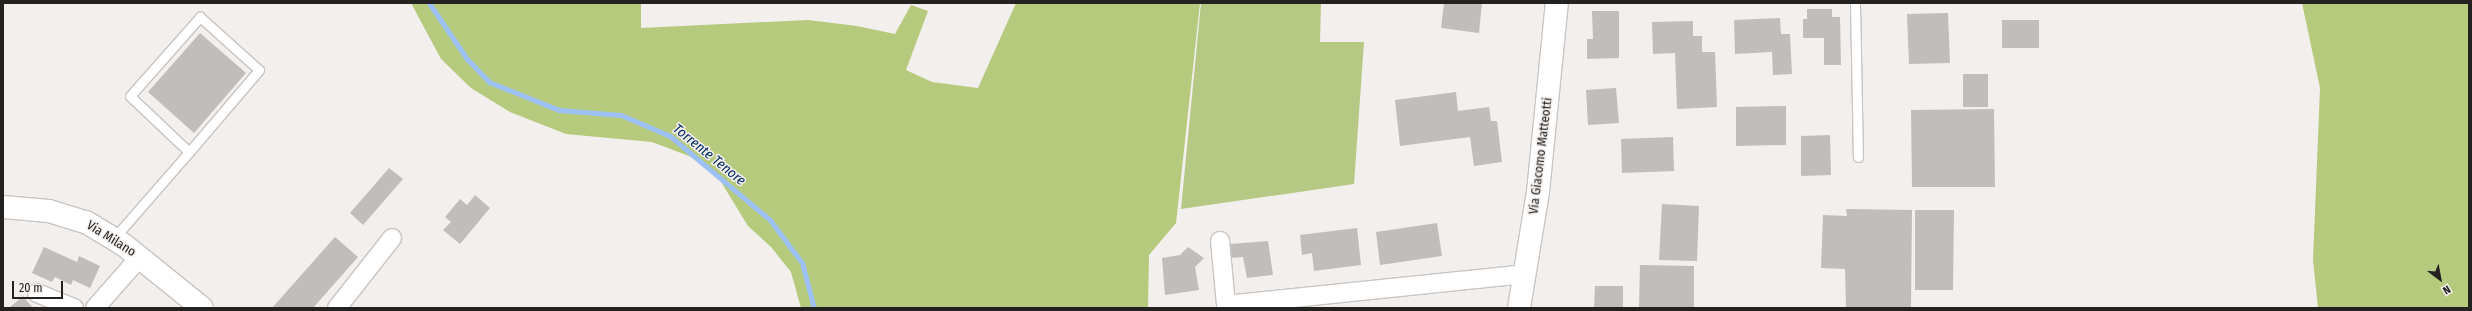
<!DOCTYPE html>
<style>
body{margin:0}
#map{position:relative;width:2472px;height:311px;overflow:hidden;background:#f2efed;font-family:"Fira Sans Condensed",sans-serif}
div>[style]{position:absolute}
.green>*{inset:0;background:#b5c884}
.forest>*{inset:0;background:#b5ca7c}
.stream>*{height:5px;margin:-2.5px;padding:0 2.5px;transform-origin:2.5px;border-radius:2.5px;background:#9cc0f4}
.building>*{inset:0;background:#c0bebb}
.roads{filter:drop-shadow(1px 0 #c8c5c3) drop-shadow(-1px 0 #c8c5c3) drop-shadow(0 1px #c8c5c3) drop-shadow(0 -1px #c8c5c3)}
.lane>*{height:9px;margin:-4.5px;padding:0 4.5px;transform-origin:4.5px;border-radius:4.5px;background:#fff}
.street>*{height:18px;margin:-9px;padding:0 9px;transform-origin:9px;border-radius:9px;background:#fff}
.secondary>*{height:22px;margin:-11px;padding:0 11px;transform-origin:11px;border-radius:11px;background:#fff}
span{translate:-50% -50%;white-space:nowrap;text-align:center;line-height:1.15;-webkit-text-stroke:3px #f2efed;paint-order:stroke}
.street-label{font-size:13px;color:#232221}
.water-label{font-size:14px;color:#002b62;font-style:italic}
.frame{position:absolute;inset:0;border:4px solid #232221;pointer-events:none}
.north{position:absolute;left:2420px;top:259px;width:40px;height:40px;-webkit-text-stroke:3px #f2efed;paint-order:stroke;rotate:148deg;font-size:11px;font-weight:700;line-height:16px;text-align:center;color:#232221}
.north::after{content:'';display:block;margin:auto;width:14px;height:18px;background:#232221;clip-path:polygon(50% 0,100% 100%,50% 72%,0 100%)}
.scale{position:absolute;left:12px;top:281px;width:51px;height:18px;box-sizing:border-box;border:2px solid #232221;border-top:0;padding-left:5px;font-size:12px;line-height:14px;white-space:nowrap;color:#232221;-webkit-text-stroke:3px #f2efed;paint-order:stroke}
</style>
<div id="map">
<div class="green">
<i style="clip-path:polygon(1201px 3px,1321px 3px,1320px 42px,1364px 42px,1354px 184px,1181px 209px)"></i>
</div>
<div class="forest">
<i style="clip-path:polygon(411px 3px,641px 3px,641px 28px,808px 20px,857px 26px,895px 34px,911px 5px,928px 11px,906px 70px,932px 82px,978px 88px,1016px 3px,1200px 3px,1176px 223px,1149px 255px,1148px 308px,801px 308px,791px 272px,771px 247px,748px 226px,715px 172px,702px 161px,652px 142px,566px 134px,510px 112px,471px 88px,441px 59px)"></i>
<i style="clip-path:polygon(2302px 3px,2469px 3px,2469px 308px,2318px 308px,2313px 260px,2320px 88px)"></i>
</div>
<div class="stream">
<i style="left:429px;top:3px;width:68px;rotate:55.8deg"></i>
<i style="left:467px;top:59px;width:32px;rotate:46deg"></i>
<i style="left:489px;top:82px;width:75px;rotate:21.8deg"></i>
<i style="left:559px;top:110px;width:62px;rotate:4.6deg"></i>
<i style="left:621px;top:115px;width:53px;rotate:23.2deg"></i>
<i style="left:670px;top:136px;width:131px;rotate:40deg"></i>
<i style="left:770px;top:220px;width:54px;rotate:53.3deg"></i>
<i style="left:802px;top:263px;width:47px;rotate:75.1deg"></i>
</div>
<div class="building">
<i style="clip-path:polygon(1444px 3px,1482px 3px,1479px 33px,1441px 28px)"></i>
<i style="clip-path:polygon(1807px 9px,1832px 9px,1832px 17px,1840px 17px,1841px 65px,1824px 65px,1824px 38px,1803px 38px,1803px 19px,1807px 19px)"></i>
<i style="clip-path:polygon(1592px 11px,1619px 11px,1619px 58px,1587px 59px,1587px 39px,1593px 39px)"></i>
<i style="clip-path:polygon(1948px 13px,1950px 63px,1909px 64px,1907px 14px)"></i>
<i style="clip-path:polygon(1780px 18px,1781px 34px,1790px 34px,1792px 74px,1773px 75px,1772px 52px,1735px 54px,1734px 20px)"></i>
<i style="clip-path:polygon(2002px 20px,2039px 20px,2039px 48px,2002px 48px)"></i>
<i style="clip-path:polygon(1693px 21px,1693px 36px,1702px 36px,1702px 52px,1715px 52px,1717px 107px,1677px 109px,1675px 53px,1653px 54px,1652px 22px)"></i>
<i style="clip-path:polygon(200px 33px,246px 73px,194px 133px,148px 92px)"></i>
<i style="clip-path:polygon(1963px 74px,1988px 74px,1988px 107px,1963px 107px)"></i>
<i style="clip-path:polygon(1616px 88px,1619px 123px,1588px 125px,1586px 90px)"></i>
<i style="clip-path:polygon(1456px 92px,1458px 111px,1489px 107px,1491px 121px,1497px 121px,1502px 162px,1474px 166px,1470px 137px,1400px 146px,1395px 100px)"></i>
<i style="clip-path:polygon(1786px 106px,1786px 145px,1736px 146px,1736px 107px)"></i>
<i style="clip-path:polygon(1994px 109px,1995px 187px,1912px 187px,1911px 110px)"></i>
<i style="clip-path:polygon(1830px 135px,1831px 175px,1801px 176px,1801px 136px)"></i>
<i style="clip-path:polygon(1673px 137px,1674px 171px,1622px 173px,1621px 139px)"></i>
<i style="clip-path:polygon(389px 168px,403px 179px,363px 225px,350px 213px)"></i>
<i style="clip-path:polygon(475px 195px,490px 208px,460px 244px,443px 230px,451px 222px,445px 217px,460px 199px,467px 205px)"></i>
<i style="clip-path:polygon(1662px 204px,1699px 206px,1697px 261px,1659px 260px)"></i>
<i style="clip-path:polygon(1846px 209px,1912px 210px,1911px 308px,1846px 308px,1845px 269px,1821px 268px,1823px 215px,1847px 216px)"></i>
<i style="clip-path:polygon(1915px 210px,1954px 210px,1953px 290px,1915px 290px)"></i>
<i style="clip-path:polygon(1437px 223px,1442px 256px,1380px 265px,1376px 232px)"></i>
<i style="clip-path:polygon(1357px 228px,1361px 265px,1314px 271px,1312px 253px,1302px 255px,1300px 235px)"></i>
<i style="clip-path:polygon(335px 237px,358px 257px,313px 308px,272px 308px)"></i>
<i style="clip-path:polygon(1268px 241px,1273px 275px,1247px 278px,1243px 257px,1230px 258px,1230px 244px)"></i>
<i style="clip-path:polygon(44px 247px,77px 262px,79px 256px,100px 266px,90px 288px,73px 280px,71px 285px,55px 277px,52px 282px,32px 273px)"></i>
<i style="clip-path:polygon(1188px 247px,1204px 258px,1195px 267px,1199px 290px,1165px 295px,1162px 258px,1180px 255px)"></i>
<i style="clip-path:polygon(1640px 265px,1694px 266px,1694px 308px,1639px 308px)"></i>
<i style="clip-path:polygon(1595px 286px,1623px 286px,1623px 308px,1594px 308px)"></i>
<i style="clip-path:polygon(23px 296px,33px 308px,9px 308px)"></i>
</div>
<div class="roads">
<div class="lane">
<i style="left:1855px;top:3px;width:154px;rotate:88.9deg"></i>
<i style="left:114px;top:238px;width:114px;rotate:-48.9deg"></i>
<i style="left:189px;top:152px;width:81px;rotate:-136.5deg"></i>
<i style="left:130px;top:96px;width:106px;rotate:-48.5deg"></i>
<i style="left:200px;top:17px;width:79px;rotate:41.9deg"></i>
<i style="left:259px;top:70px;width:108px;rotate:130.5deg"></i>
</div>
<div class="street">
<i style="left:1220px;top:241px;width:64px;rotate:84.6deg"></i>
<i style="left:1226px;top:305px;width:300px;rotate:-5.9deg"></i>
<i style="left:37px;top:293px;width:40px;rotate:22deg"></i>
<i style="left:95px;top:308px;width:68px;rotate:-48.6deg"></i>
<i style="left:337px;top:308px;width:89px;rotate:-51.8deg"></i>
</div>
<div class="secondary">
<i style="left:3px;top:207px;width:46px;rotate:5deg"></i>
<i style="left:49px;top:211px;width:39px;rotate:17deg"></i>
<i style="left:86px;top:222px;width:44px;rotate:31.2deg"></i>
<i style="left:124px;top:245px;width:100px;rotate:38.9deg"></i>
<i style="left:1519px;top:308px;width:118px;rotate:-80.7deg"></i>
<i style="left:1538px;top:192px;width:190px;rotate:-84.3deg"></i>
</div>
</div>
<div class="street-label">
<span style="left:1541px;top:156px;rotate:-83deg">Via Giacomo Matteotti</span>
<span style="left:111px;top:239px;rotate:32deg">Via Milano</span>
</div>
<div class="water-label">
<span style="left:709px;top:155px;rotate:39deg">Torrente Tenore</span>
</div>
<div class="frame"></div>
<div class="north">N</div>
<div class="scale">20 m</div>
</div>
